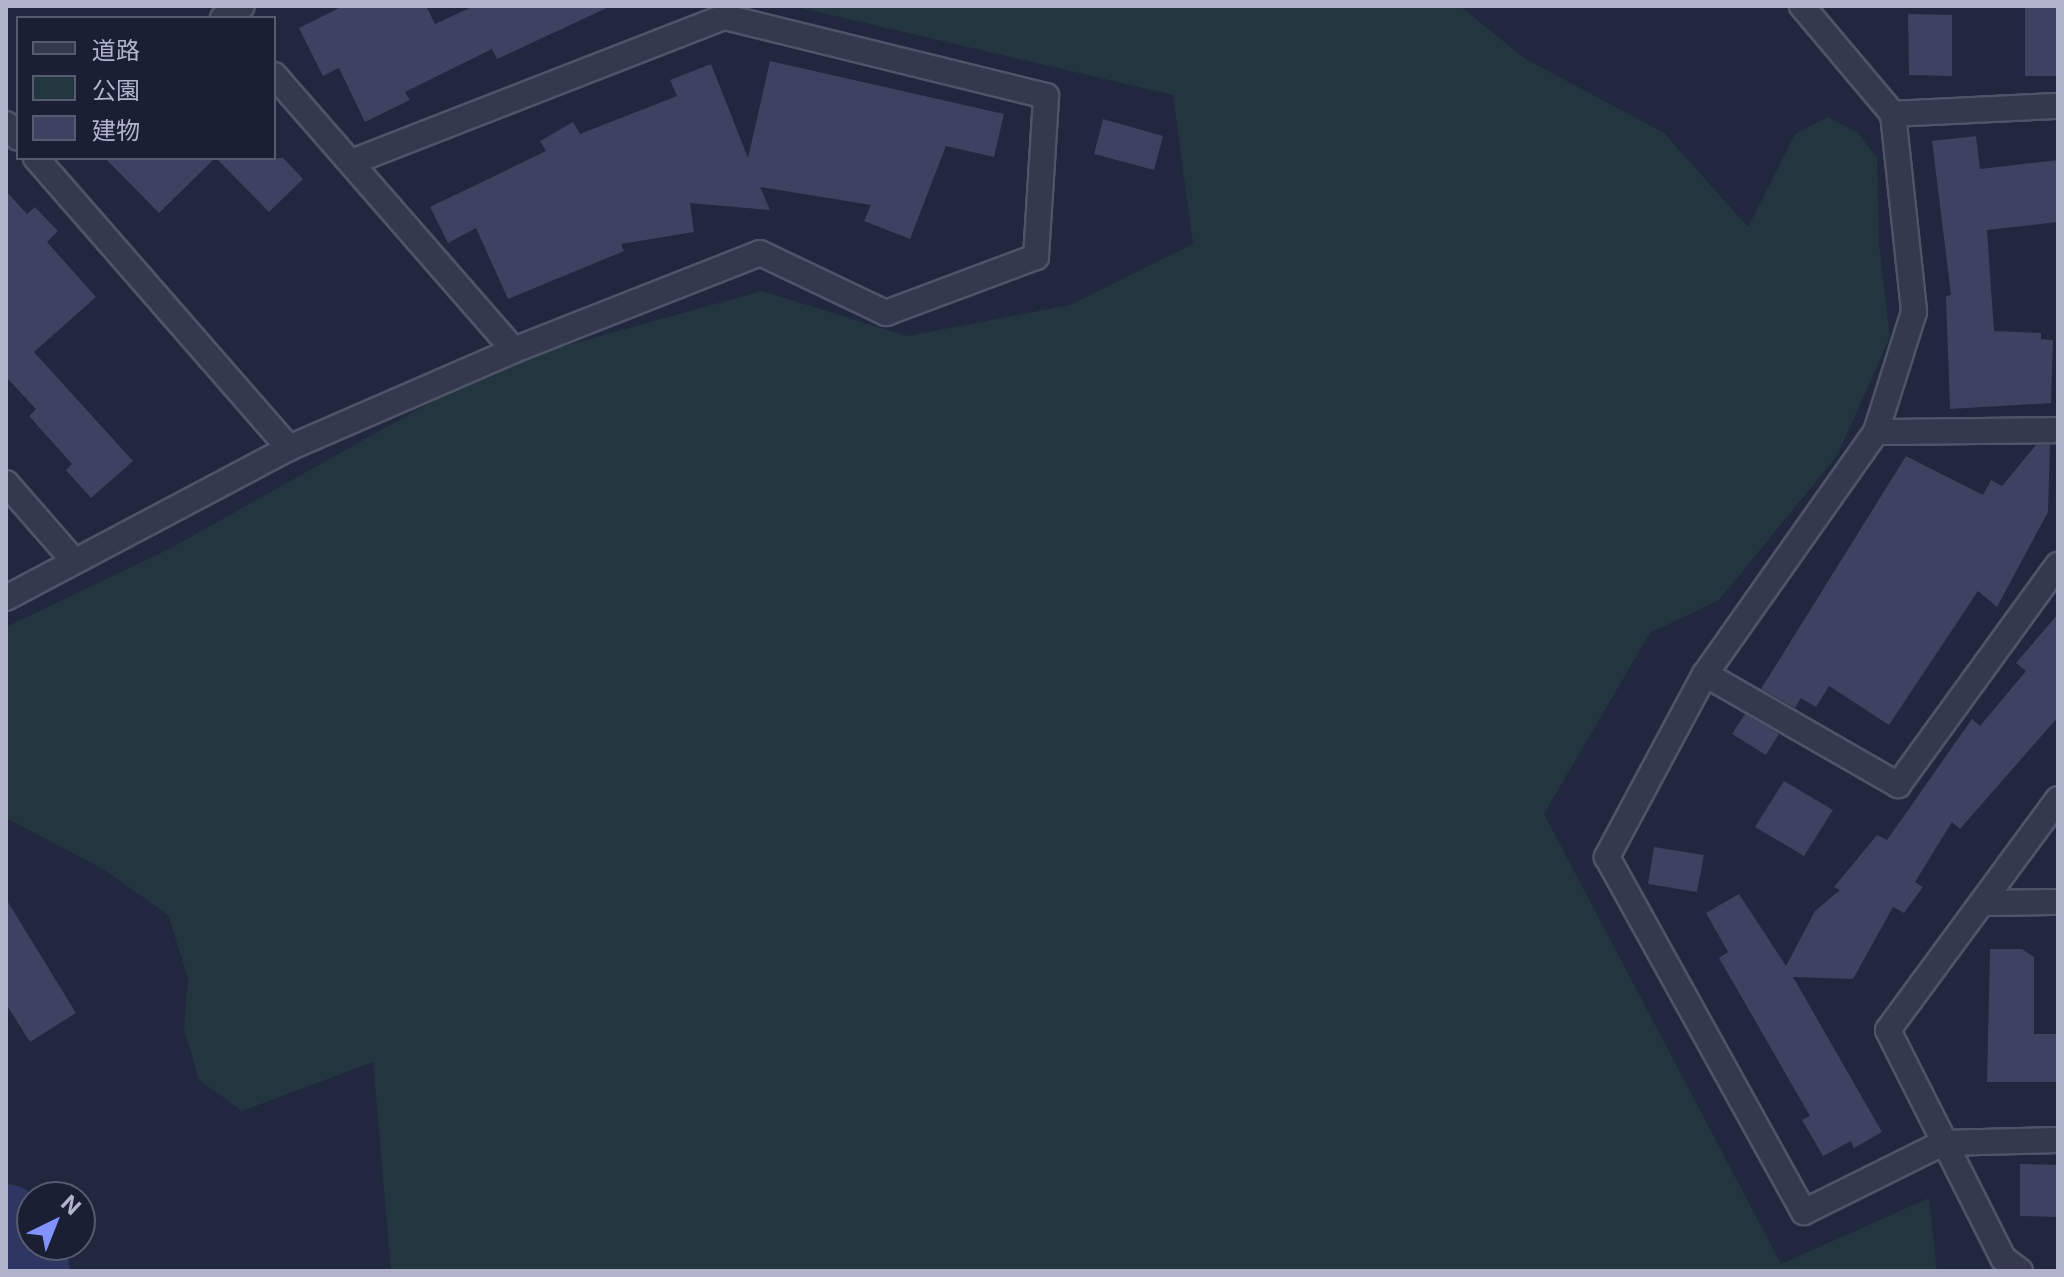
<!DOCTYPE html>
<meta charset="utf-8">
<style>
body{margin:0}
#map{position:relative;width:2064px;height:1277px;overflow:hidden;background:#21273e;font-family:Inter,"Noto Sans JP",sans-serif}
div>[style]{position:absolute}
.green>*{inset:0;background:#23353f}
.river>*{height:76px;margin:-38px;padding:0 38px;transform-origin:38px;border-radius:38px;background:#2e3761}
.building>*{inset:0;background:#3c425f}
.roads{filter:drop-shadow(2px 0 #505469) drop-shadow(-2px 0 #505469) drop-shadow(0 2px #505469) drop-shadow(0 -2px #505469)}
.minor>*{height:24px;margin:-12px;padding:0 12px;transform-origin:12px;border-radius:12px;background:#35394e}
span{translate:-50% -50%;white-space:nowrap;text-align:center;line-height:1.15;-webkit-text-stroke:7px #1a1f33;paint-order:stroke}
.frame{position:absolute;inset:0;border:8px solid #b1b4ca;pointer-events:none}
.legend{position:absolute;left:16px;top:16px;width:260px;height:144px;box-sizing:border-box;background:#1a1f33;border:2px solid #565b6f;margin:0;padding:10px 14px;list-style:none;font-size:24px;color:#b1b4ca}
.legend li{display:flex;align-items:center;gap:16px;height:40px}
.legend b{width:40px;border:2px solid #565b6f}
.north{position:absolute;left:16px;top:1181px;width:80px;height:80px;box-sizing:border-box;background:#1a1f33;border:2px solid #565b6f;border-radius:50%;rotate:43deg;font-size:22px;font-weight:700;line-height:32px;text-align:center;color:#b1b4ca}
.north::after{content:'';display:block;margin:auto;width:28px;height:36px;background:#8093ff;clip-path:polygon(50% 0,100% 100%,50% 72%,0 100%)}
</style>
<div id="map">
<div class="green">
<i style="clip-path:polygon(793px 6px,1460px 6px,1524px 58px,1664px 133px,1748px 227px,1795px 134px,1828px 117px,1858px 133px,1877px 158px,1879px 245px,1890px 337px,1837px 456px,1719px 600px,1650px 633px,1544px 814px,1781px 1264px,1929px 1198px,1937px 1271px,391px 1271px,373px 1062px,242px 1111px,199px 1080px,184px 1028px,188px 978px,168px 915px,103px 869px,6px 818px,6px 627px,169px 549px,499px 364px,762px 291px,907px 336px,1070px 305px,1193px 244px,1173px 95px)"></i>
</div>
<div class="river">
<i style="left:6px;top:1222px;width:55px;rotate:62deg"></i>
</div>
<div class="building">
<i style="clip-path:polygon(343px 6px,426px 6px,435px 24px,474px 6px,611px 6px,497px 59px,492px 49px,405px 92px,410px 100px,365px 122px,339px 68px,323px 76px,299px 28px)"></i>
<i style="clip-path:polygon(2025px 6px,2058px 6px,2058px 76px,2025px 76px)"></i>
<i style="clip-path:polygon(1908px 14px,1952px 15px,1952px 76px,1909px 75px)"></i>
<i style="clip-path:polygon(770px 61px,1004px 114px,994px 157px,946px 146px,910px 239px,864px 221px,871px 205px,760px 187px,770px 210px,690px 203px,694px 232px,621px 244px,624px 251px,508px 299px,476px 228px,448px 243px,430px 207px,546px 151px,540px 141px,573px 122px,580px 134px,677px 96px,670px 80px,711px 64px,748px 158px)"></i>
<i style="clip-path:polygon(1103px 119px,1163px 136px,1154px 170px,1094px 154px)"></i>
<i style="clip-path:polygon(1976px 136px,1980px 169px,2058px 160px,2058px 222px,1987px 230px,1994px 331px,2041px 333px,2041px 339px,2053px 340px,2051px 403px,1950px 409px,1946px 296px,1951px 295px,1932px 141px)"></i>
<i style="clip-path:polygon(105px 158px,215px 158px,159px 213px)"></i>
<i style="clip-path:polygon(216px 158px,283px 158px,303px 179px,269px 212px)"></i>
<i style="clip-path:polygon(6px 191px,27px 214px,35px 207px,58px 231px,47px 242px,96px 297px,34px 352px,133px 461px,91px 498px,66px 470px,72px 464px,29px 416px,36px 409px,6px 377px)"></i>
<i style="clip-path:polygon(2036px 445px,2050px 445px,2048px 512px,1997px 607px,1978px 591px,1889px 725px,1829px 686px,1816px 707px,1801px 698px,1795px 708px,1761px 689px,1906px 456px,1983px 495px,1991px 480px,2002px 486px)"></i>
<i style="clip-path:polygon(2058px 614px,2058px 717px,1960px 829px,1952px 822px,1915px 882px,1923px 887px,1904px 913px,1893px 907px,1853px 979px,1793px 977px,1882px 1132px,1854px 1148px,1851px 1141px,1823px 1156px,1802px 1120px,1810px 1116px,1719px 958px,1728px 952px,1706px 913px,1739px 894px,1786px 966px,1815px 911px,1840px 890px,1834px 887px,1877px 835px,1887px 840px,1972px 719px,1980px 726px,2026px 671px,2016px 663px)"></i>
<i style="clip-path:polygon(1745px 714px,1779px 734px,1766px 755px,1732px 734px)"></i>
<i style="clip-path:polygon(1784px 781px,1833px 810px,1804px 856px,1755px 827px)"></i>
<i style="clip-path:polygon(1654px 847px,1704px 855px,1697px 892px,1648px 884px)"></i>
<i style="clip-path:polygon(6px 899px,76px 1013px,30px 1042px,6px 1004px)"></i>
<i style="clip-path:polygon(1990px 949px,2022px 949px,2034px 957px,2034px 1034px,2058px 1034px,2058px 1082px,1987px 1082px)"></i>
<i style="clip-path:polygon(2020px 1164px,2058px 1165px,2058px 1217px,2020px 1216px)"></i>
</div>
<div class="roads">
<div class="minor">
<i style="left:1802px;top:6px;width:141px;rotate:49.9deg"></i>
<i style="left:1893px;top:114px;width:199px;rotate:83.9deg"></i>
<i style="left:1914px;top:312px;width:126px;rotate:107.6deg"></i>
<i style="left:1876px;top:432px;width:296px;rotate:125.2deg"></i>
<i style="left:1705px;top:674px;width:208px;rotate:118.2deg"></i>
<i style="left:1607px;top:857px;width:406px;rotate:61deg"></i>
<i style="left:1804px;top:1212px;width:155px;rotate:-26.4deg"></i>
<i style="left:1943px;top:1143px;width:115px;rotate:-1.5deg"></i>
<i style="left:223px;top:18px;width:22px;rotate:-32deg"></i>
<i style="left:274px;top:75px;width:365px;rotate:48.9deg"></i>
<i style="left:1893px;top:114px;width:165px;rotate:-2.8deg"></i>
<i style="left:6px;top:124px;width:18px;rotate:49deg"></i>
<i style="left:36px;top:158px;width:385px;rotate:48.9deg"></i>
<i style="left:1876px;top:432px;width:182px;rotate:-0.6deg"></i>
<i style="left:6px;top:483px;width:103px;rotate:48.9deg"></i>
<i style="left:6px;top:598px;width:320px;rotate:-27.9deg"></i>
<i style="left:289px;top:448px;width:245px;rotate:-23.5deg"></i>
<i style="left:514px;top:350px;width:264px;rotate:-21.5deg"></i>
<i style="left:760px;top:253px;width:140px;rotate:25.5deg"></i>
<i style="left:886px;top:313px;width:160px;rotate:-20.5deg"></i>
<i style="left:1036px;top:257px;width:161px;rotate:-86.4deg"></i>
<i style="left:1046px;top:96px;width:332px;rotate:-166.2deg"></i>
<i style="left:724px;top:17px;width:399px;rotate:158.7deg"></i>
<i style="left:1705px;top:674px;width:223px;rotate:29.9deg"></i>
<i style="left:1898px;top:785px;width:272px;rotate:-54deg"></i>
<i style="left:1982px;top:903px;width:76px;rotate:-0.8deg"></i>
<i style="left:2020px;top:1271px;width:21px;rotate:-143deg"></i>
<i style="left:2003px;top:1258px;width:255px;rotate:-116.8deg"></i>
<i style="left:1888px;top:1030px;width:287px;rotate:-53.6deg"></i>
</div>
</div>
<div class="frame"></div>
<ul class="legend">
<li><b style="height:10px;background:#35394e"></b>道路</li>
<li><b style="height:22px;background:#23353f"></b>公園</li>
<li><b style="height:22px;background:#3c425f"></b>建物</li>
</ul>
<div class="north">N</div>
</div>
